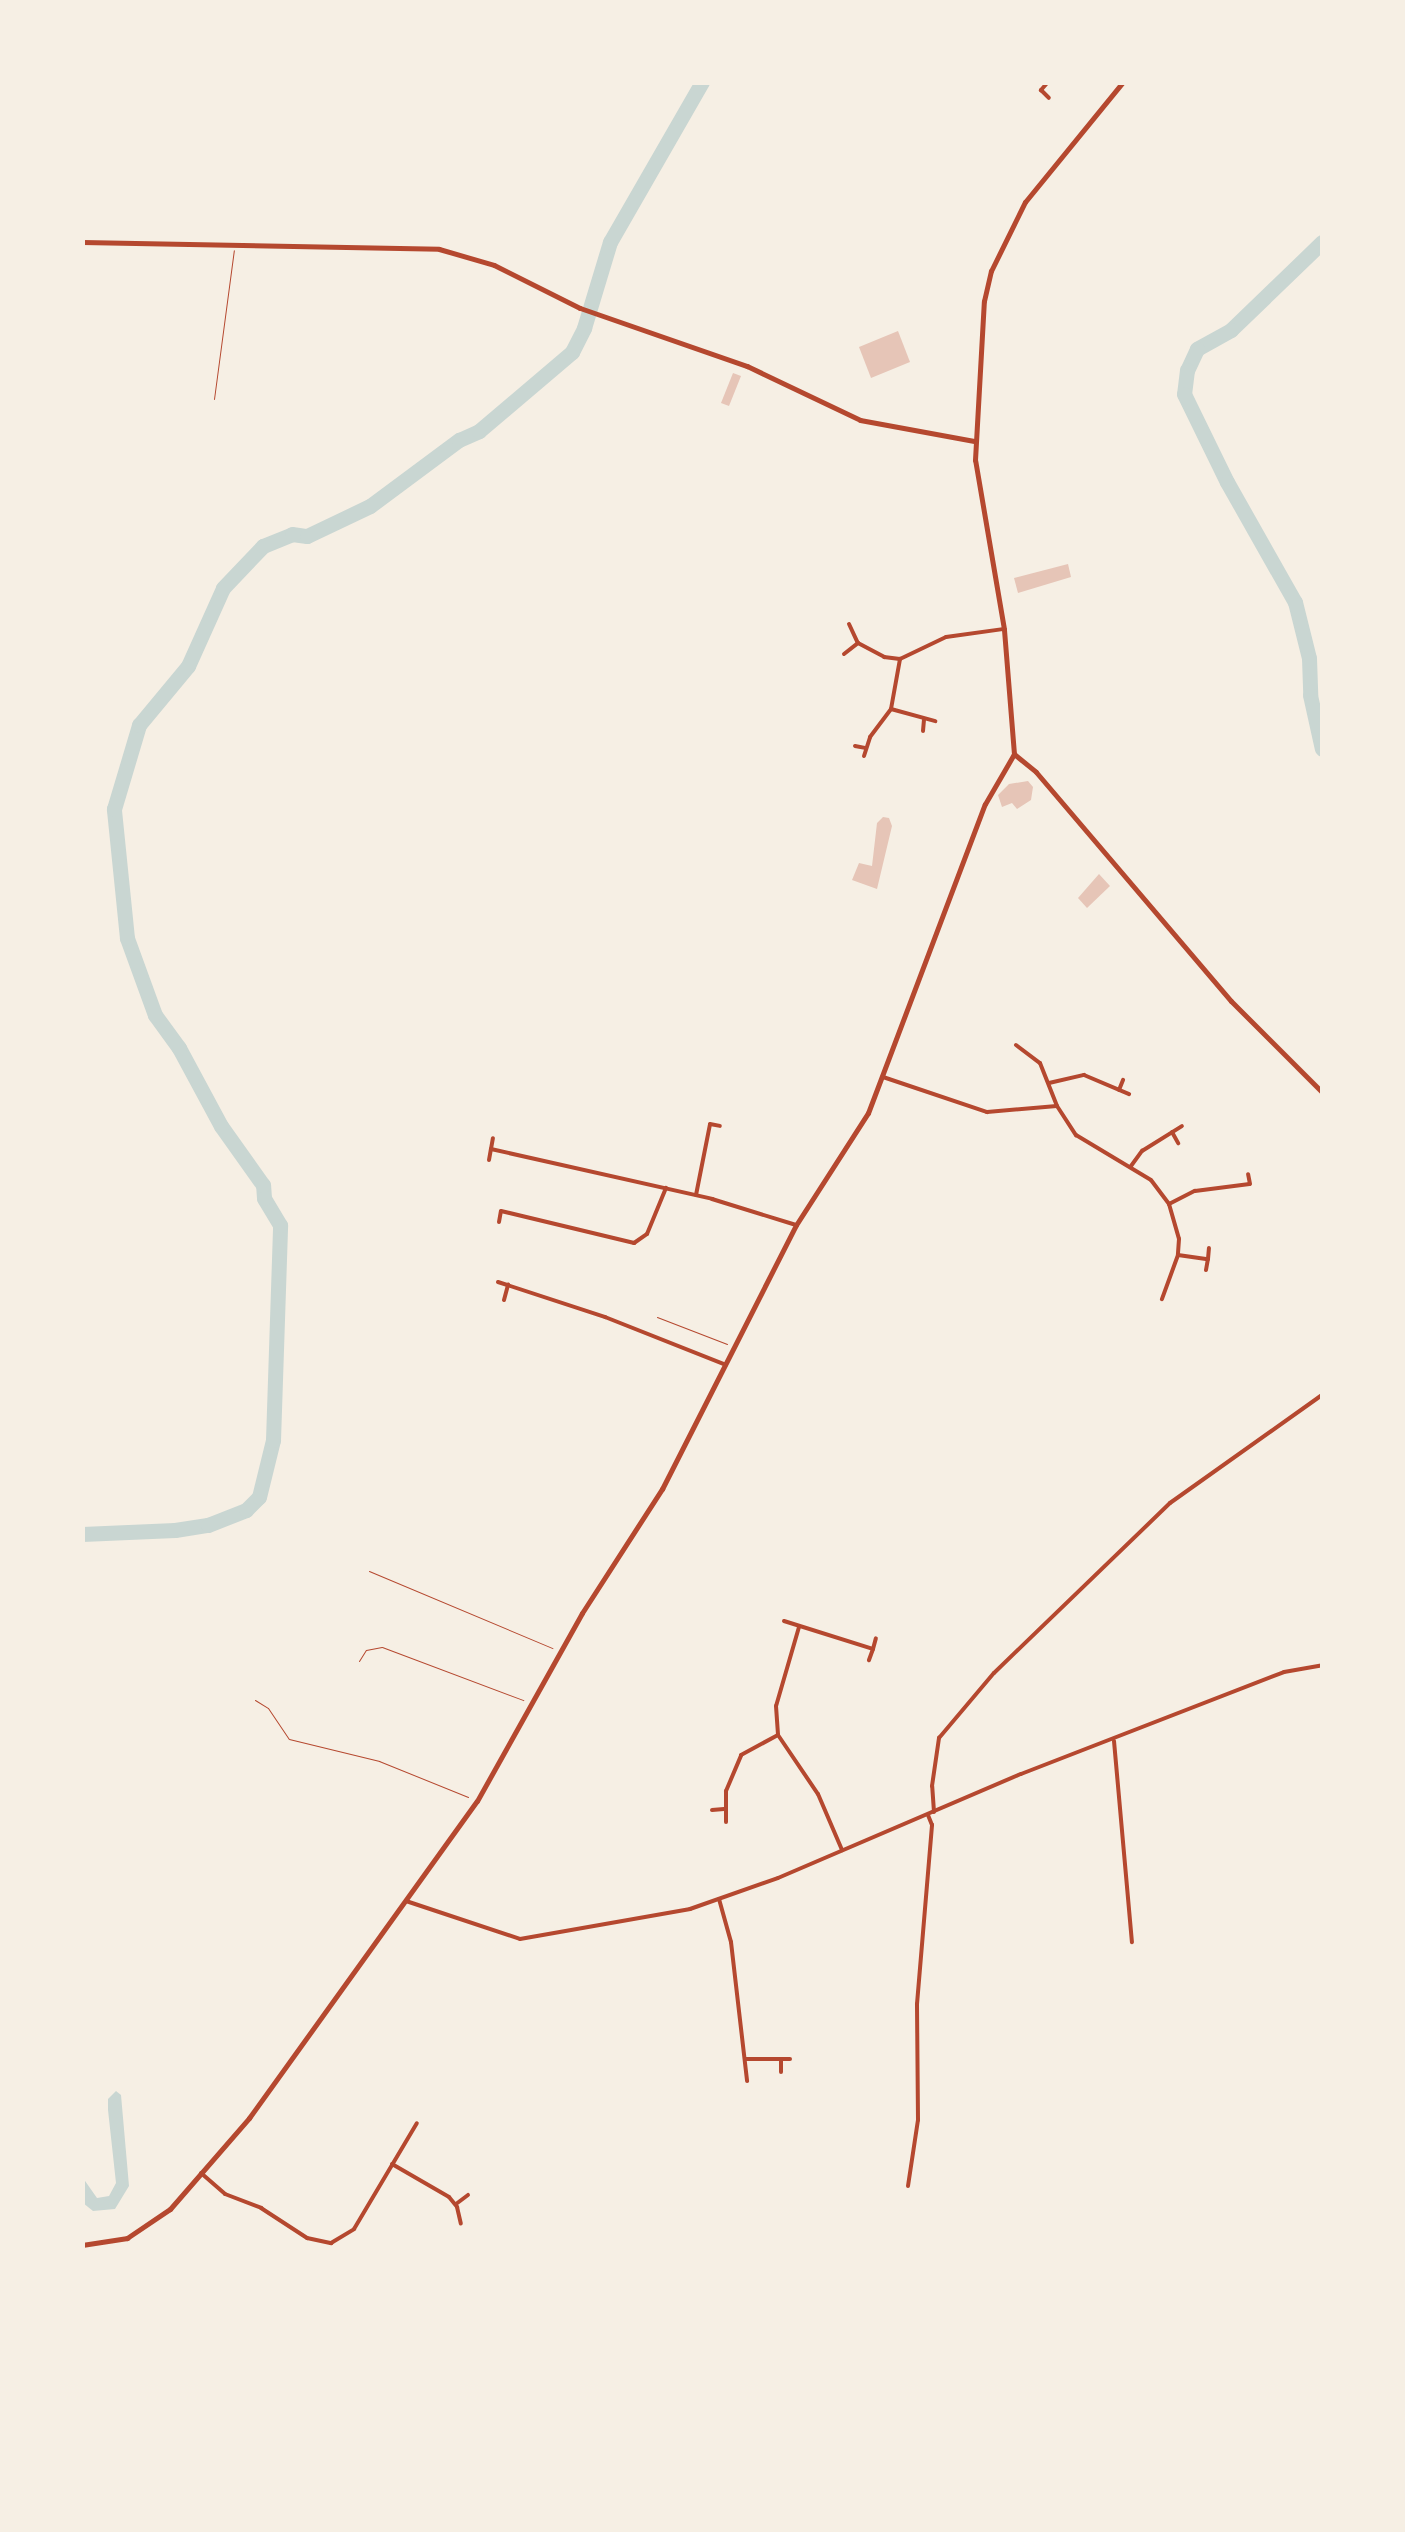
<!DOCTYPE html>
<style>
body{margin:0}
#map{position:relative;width:1405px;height:2532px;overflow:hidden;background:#f6efe4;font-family:Manrope,sans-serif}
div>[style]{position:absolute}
.water>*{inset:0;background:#c9d6d2}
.river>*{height:15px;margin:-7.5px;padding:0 7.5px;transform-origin:7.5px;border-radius:7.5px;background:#c9d6d2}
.building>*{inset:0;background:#e6c5b7}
.path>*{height:1px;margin:-0.5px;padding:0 0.5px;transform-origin:0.5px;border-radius:0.5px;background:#b5482f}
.service>*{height:1px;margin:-0.5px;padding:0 0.5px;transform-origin:0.5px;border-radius:0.5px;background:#b5482f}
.minor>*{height:4px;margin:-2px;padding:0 2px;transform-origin:2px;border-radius:2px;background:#b5482f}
.tertiary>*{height:5px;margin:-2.5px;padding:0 2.5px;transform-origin:2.5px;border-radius:2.5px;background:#b5482f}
span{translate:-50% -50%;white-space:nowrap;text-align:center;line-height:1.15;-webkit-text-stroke:10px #f6efe4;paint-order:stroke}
.frame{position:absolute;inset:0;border:85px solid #f6efe4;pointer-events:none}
</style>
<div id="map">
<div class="water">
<i style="clip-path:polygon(116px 2091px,121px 2095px,129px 2186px,115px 2209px,93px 2211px,83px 2203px,83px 2178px,97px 2198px,109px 2196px,116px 2183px,108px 2110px,108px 2099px)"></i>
</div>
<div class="river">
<i style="left:1322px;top:242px;width:127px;rotate:136deg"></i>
<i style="left:1231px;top:330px;width:39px;rotate:151deg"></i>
<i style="left:1197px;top:349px;width:23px;rotate:115deg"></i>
<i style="left:1187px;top:370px;width:24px;rotate:97deg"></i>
<i style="left:1184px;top:394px;width:98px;rotate:64deg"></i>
<i style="left:1227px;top:482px;width:138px;rotate:60.5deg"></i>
<i style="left:1295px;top:602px;width:58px;rotate:76deg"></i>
<i style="left:1309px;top:658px;width:37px;rotate:88deg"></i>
<i style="left:1310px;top:695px;width:55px;rotate:77.5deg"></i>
<i style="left:82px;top:1534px;width:93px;rotate:-2.5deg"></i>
<i style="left:175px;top:1530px;width:33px;rotate:-9deg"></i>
<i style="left:208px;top:1525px;width:41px;rotate:-21.5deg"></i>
<i style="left:246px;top:1510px;width:18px;rotate:-45deg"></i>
<i style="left:259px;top:1497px;width:59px;rotate:-76.2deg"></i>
<i style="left:273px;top:1440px;width:215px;rotate:-88.1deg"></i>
<i style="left:280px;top:1225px;width:31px;rotate:-121deg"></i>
<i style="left:264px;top:1198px;width:13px;rotate:-94deg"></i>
<i style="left:263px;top:1185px;width:72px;rotate:-125.4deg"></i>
<i style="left:221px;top:1126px;width:89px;rotate:-118.3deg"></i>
<i style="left:179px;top:1048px;width:41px;rotate:-126deg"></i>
<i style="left:155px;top:1015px;width:82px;rotate:-110deg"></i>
<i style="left:127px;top:938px;width:130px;rotate:-95.8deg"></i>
<i style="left:114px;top:809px;width:88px;rotate:-73.4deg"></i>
<i style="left:139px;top:725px;width:77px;rotate:-50.3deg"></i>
<i style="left:188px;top:666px;width:85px;rotate:-65.8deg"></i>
<i style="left:223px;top:588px;width:58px;rotate:-46.4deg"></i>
<i style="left:263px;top:546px;width:31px;rotate:-22deg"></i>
<i style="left:292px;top:534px;width:15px;rotate:8deg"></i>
<i style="left:307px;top:536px;width:70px;rotate:-25.5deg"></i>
<i style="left:370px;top:506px;width:111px;rotate:-36.6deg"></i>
<i style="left:459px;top:440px;width:22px;rotate:-24deg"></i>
<i style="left:479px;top:431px;width:122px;rotate:-40.3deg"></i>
<i style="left:572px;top:352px;width:27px;rotate:-63deg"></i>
<i style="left:584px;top:328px;width:90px;rotate:-73.2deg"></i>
<i style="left:610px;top:242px;width:185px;rotate:-60.1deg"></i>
</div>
<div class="building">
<i style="clip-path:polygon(898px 331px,910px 362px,871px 378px,859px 347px)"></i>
<i style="clip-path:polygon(733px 373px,741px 376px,729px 406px,721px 403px)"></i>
<i style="clip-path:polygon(1068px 564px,1071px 577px,1018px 593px,1014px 578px)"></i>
<i style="clip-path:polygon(1028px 781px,1033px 787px,1031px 800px,1017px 809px,1012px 803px,1002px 807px,998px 795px,1009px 784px)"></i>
<i style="clip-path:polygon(883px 817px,889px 818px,892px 826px,877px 889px,852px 880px,859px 863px,872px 866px,877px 823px)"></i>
<i style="clip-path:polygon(1099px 874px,1110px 886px,1087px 908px,1078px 898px)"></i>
</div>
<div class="path">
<i style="left:657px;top:1317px;width:75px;rotate:21.1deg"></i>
<i style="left:369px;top:1571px;width:199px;rotate:22.8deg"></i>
<i style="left:359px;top:1661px;width:13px;rotate:-58deg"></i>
<i style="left:366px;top:1650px;width:16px;rotate:-11deg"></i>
<i style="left:382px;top:1647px;width:151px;rotate:20.6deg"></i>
<i style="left:255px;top:1700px;width:15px;rotate:32deg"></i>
<i style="left:268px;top:1708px;width:37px;rotate:56deg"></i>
<i style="left:289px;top:1739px;width:93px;rotate:13.7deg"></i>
<i style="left:379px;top:1761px;width:96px;rotate:22deg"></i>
</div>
<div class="service">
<i style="left:214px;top:399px;width:150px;rotate:-82.4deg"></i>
</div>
<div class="minor">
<i style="left:1048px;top:82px;width:11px;rotate:131deg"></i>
<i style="left:1041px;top:90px;width:11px;rotate:45deg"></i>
<i style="left:849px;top:624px;width:21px;rotate:65deg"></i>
<i style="left:858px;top:643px;width:30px;rotate:28deg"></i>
<i style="left:884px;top:657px;width:16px;rotate:7deg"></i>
<i style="left:900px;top:659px;width:51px;rotate:-25.6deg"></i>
<i style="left:946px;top:637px;width:59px;rotate:-7.9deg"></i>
<i style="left:844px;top:654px;width:18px;rotate:-38deg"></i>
<i style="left:891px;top:709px;width:46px;rotate:15.3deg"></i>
<i style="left:923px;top:731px;width:11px;rotate:-85deg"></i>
<i style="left:855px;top:746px;width:10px;rotate:11deg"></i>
<i style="left:864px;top:756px;width:20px;rotate:-72deg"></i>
<i style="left:870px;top:737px;width:35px;rotate:-53deg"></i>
<i style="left:891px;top:709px;width:51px;rotate:-79.8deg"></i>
<i style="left:1016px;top:1045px;width:30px;rotate:37deg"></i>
<i style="left:1040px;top:1063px;width:46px;rotate:68.4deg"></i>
<i style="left:1057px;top:1106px;width:35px;rotate:57deg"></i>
<i style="left:1076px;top:1135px;width:87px;rotate:31deg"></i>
<i style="left:1151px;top:1180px;width:30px;rotate:53deg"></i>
<i style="left:1169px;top:1204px;width:36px;rotate:74deg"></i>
<i style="left:1179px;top:1239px;width:16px;rotate:94deg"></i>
<i style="left:1178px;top:1255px;width:47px;rotate:110deg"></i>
<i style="left:883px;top:1077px;width:110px;rotate:18.6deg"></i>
<i style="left:987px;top:1112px;width:70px;rotate:-4.9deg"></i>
<i style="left:1049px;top:1083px;width:36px;rotate:-13deg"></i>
<i style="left:1084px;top:1075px;width:49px;rotate:22.9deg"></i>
<i style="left:1119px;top:1090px;width:11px;rotate:-68deg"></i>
<i style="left:1172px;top:1132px;width:13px;rotate:61deg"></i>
<i style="left:491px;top:1149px;width:11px;rotate:-80deg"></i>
<i style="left:489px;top:1160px;width:11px;rotate:-80deg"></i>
<i style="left:491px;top:1149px;width:227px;rotate:12.7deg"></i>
<i style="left:712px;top:1199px;width:88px;rotate:17.2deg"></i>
<i style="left:1131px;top:1166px;width:19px;rotate:-54deg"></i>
<i style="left:1142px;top:1151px;width:47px;rotate:-32deg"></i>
<i style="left:696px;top:1195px;width:72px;rotate:-78.8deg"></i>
<i style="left:710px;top:1124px;width:10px;rotate:11deg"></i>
<i style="left:1169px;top:1204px;width:29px;rotate:-27deg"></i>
<i style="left:1195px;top:1191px;width:55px;rotate:-7.3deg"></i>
<i style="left:1250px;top:1184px;width:10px;rotate:-101deg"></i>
<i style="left:499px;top:1222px;width:11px;rotate:-80deg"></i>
<i style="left:501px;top:1211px;width:137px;rotate:13.5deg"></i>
<i style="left:634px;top:1243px;width:16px;rotate:-35deg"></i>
<i style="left:647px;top:1234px;width:50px;rotate:-67.6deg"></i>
<i style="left:1178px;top:1255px;width:30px;rotate:8deg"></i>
<i style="left:1208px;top:1259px;width:11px;rotate:-85deg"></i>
<i style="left:1206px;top:1270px;width:11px;rotate:-80deg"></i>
<i style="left:498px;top:1282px;width:113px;rotate:18.1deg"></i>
<i style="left:605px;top:1317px;width:130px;rotate:21.6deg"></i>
<i style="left:504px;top:1300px;width:16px;rotate:-75deg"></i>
<i style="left:784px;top:1621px;width:93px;rotate:17.5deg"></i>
<i style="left:873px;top:1649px;width:12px;rotate:110deg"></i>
<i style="left:799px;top:1627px;width:82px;rotate:106.2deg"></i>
<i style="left:776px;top:1706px;width:29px;rotate:86deg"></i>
<i style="left:778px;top:1735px;width:71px;rotate:55.9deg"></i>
<i style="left:818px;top:1794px;width:61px;rotate:66.8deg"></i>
<i style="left:873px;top:1649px;width:11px;rotate:-75deg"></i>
<i style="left:1114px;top:1741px;width:202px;rotate:84.9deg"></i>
<i style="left:712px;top:1810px;width:12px;rotate:-5deg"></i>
<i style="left:934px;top:1812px;width:26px;rotate:-94deg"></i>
<i style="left:932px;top:1786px;width:49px;rotate:-81.7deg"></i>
<i style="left:939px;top:1738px;width:85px;rotate:-49.8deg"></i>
<i style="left:994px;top:1673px;width:245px;rotate:-44deg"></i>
<i style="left:1170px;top:1503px;width:186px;rotate:-35.4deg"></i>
<i style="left:726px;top:1822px;width:31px;rotate:-90deg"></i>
<i style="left:726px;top:1791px;width:39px;rotate:-67deg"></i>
<i style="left:741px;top:1755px;width:42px;rotate:-28.4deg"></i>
<i style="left:719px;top:1899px;width:45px;rotate:74.4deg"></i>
<i style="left:731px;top:1942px;width:140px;rotate:83.4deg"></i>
<i style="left:406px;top:1901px;width:120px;rotate:18.4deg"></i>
<i style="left:520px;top:1939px;width:173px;rotate:-10deg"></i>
<i style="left:690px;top:1909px;width:93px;rotate:-19.4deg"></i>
<i style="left:778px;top:1878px;width:264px;rotate:-23.2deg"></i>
<i style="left:1021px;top:1774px;width:282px;rotate:-21.2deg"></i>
<i style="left:1284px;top:1672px;width:39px;rotate:-10deg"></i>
<i style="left:745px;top:2059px;width:45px"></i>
<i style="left:781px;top:2072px;width:13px;rotate:-90deg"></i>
<i style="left:392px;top:2164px;width:66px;rotate:30.1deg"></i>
<i style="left:449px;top:2197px;width:13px;rotate:51deg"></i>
<i style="left:457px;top:2207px;width:17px;rotate:77deg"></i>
<i style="left:201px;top:2173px;width:32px;rotate:41deg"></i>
<i style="left:225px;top:2194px;width:39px;rotate:21deg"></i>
<i style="left:261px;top:2208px;width:55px;rotate:33.1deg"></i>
<i style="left:307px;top:2238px;width:25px;rotate:12deg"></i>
<i style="left:331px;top:2243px;width:27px;rotate:-31deg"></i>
<i style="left:354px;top:2229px;width:123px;rotate:-59.3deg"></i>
<i style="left:908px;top:2186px;width:67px;rotate:-81.4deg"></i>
<i style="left:918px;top:2120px;width:116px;rotate:-90.5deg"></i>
<i style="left:917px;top:2004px;width:180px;rotate:-85.2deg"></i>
<i style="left:932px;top:1825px;width:11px;rotate:-112deg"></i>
<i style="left:456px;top:2204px;width:15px;rotate:-37deg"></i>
</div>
<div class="tertiary">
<i style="left:82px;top:242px;width:357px;rotate:1.1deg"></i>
<i style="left:439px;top:249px;width:57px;rotate:16.2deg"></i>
<i style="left:494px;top:265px;width:96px;rotate:26.6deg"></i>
<i style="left:580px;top:308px;width:177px;rotate:19.2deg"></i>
<i style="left:747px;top:366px;width:125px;rotate:25.5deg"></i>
<i style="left:860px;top:420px;width:116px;rotate:10.4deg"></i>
<i style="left:1014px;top:754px;width:125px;rotate:-94.6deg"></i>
<i style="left:1004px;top:629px;width:171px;rotate:-99.7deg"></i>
<i style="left:975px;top:460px;width:159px;rotate:-86.8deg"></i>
<i style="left:984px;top:301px;width:31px;rotate:-77deg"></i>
<i style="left:991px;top:271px;width:77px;rotate:-63.8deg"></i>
<i style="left:1025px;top:202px;width:155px;rotate:-50.8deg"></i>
<i style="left:1014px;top:754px;width:28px;rotate:39deg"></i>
<i style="left:1036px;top:772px;width:301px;rotate:49.6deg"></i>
<i style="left:1231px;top:1001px;width:129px;rotate:45deg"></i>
<i style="left:82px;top:2245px;width:46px;rotate:-8.8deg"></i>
<i style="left:127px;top:2238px;width:52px;rotate:-34deg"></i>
<i style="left:170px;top:2209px;width:121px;rotate:-49deg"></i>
<i style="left:249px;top:2118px;width:390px;rotate:-54.3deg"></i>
<i style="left:477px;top:1801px;width:215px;rotate:-60.8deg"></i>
<i style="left:582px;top:1613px;width:148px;rotate:-57.2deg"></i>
<i style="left:662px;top:1489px;width:296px;rotate:-63.1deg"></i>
<i style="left:796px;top:1225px;width:133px;rotate:-57.3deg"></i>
<i style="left:868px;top:1113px;width:330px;rotate:-69.3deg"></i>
<i style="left:985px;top:804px;width:58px;rotate:-59.9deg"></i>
</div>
<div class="frame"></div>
</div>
